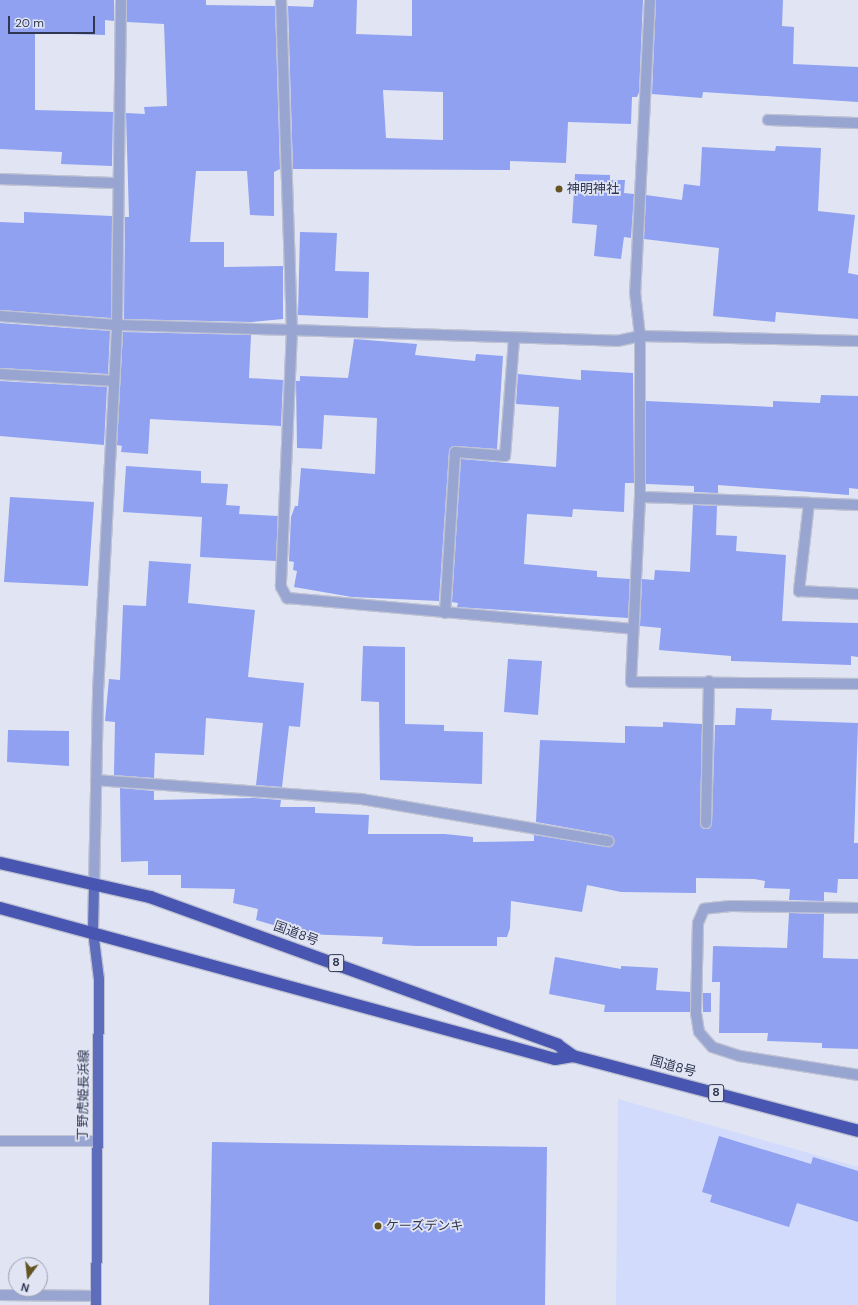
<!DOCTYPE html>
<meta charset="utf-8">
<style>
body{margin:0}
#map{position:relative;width:858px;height:1305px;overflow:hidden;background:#e1e5f3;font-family:"DM Sans","Noto Sans JP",sans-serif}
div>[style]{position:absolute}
.built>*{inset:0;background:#d2dbfb}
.building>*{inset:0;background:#8fa1f0}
.roads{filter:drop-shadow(1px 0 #bec2d3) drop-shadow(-1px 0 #bec2d3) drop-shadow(0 1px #bec2d3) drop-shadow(0 -1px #bec2d3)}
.minor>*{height:10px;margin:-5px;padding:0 5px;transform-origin:5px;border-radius:5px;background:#99a5d1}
.major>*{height:10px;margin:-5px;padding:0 5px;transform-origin:5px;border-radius:5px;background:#5d6cbb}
.highway>*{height:12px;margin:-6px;padding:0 6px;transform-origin:6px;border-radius:6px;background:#4856b2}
.dots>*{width:11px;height:11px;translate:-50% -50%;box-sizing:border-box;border:2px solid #e1e5f3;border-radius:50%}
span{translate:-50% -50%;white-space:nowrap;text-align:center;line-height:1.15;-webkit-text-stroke:3.5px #e1e5f3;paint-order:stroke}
.shield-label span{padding:1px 3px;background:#e1e5f3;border:1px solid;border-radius:3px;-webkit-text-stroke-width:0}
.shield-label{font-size:12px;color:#303753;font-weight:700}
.poi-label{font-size:13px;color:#303753}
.left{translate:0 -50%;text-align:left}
.street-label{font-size:13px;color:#303753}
.north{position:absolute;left:8px;top:1257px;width:40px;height:40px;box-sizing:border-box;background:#e1e5f3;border:1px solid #9a9fb3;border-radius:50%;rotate:195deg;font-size:11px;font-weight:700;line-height:16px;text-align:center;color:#303753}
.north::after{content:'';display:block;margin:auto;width:14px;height:18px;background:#635421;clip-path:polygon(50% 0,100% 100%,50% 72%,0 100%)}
.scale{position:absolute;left:8px;top:16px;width:87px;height:18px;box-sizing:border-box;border:2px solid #303753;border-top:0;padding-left:5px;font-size:12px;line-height:14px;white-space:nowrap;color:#303753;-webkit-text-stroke:3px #e1e5f3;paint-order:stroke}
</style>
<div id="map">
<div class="built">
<i style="clip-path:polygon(618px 1099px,858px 1167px,858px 1305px,616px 1305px)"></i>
</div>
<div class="building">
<i style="clip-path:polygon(0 0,114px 0,114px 21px,105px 20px,105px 35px,35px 33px,35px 110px,113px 112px,112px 166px,61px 164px,62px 152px,0 149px)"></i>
<i style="clip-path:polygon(127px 0,206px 0,206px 5px,275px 6px,280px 169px,274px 172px,274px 216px,250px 215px,247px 171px,196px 171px,190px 242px,224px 242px,224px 267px,283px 266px,283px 319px,252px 322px,124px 319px,125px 217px,129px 217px,126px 113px,145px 114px,144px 107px,167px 106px,164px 24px,127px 22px)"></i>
<i style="clip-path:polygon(evenodd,314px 0,357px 0,356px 34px,412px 36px,412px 0,643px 0,639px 92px,637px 97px,632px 97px,631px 124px,568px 122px,566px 163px,510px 161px,510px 170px,293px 169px,288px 6px,313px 7px,314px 0,383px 90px,443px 92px,443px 140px,386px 138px,383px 90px)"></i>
<i style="clip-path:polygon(656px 0,783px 0,782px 26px,794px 27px,793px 64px,858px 67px,858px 102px,703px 92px,702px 98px,652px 94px)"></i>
<i style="clip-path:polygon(776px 146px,821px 148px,818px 211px,855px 215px,848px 273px,858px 275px,858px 319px,776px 312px,775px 322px,713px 316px,719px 248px,644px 239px,646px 195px,682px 200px,684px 184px,700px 186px,702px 147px,775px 151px)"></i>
<i style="clip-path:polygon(575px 174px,610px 175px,610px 180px,625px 180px,624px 193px,634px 194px,631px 238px,624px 237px,621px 259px,594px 256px,597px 225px,572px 223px)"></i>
<i style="clip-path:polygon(24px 212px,112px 216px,111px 318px,0 310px,0 222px,24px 223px)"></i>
<i style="clip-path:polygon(300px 232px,337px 233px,335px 271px,369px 272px,368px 318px,298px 315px)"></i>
<i style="clip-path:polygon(0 323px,110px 331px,108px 374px,0 368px)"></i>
<i style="clip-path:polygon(123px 332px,251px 335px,249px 378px,283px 380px,281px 426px,150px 419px,148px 454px,121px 452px,122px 446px,117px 445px)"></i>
<i style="clip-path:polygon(354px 339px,417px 344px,415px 355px,475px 361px,476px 354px,503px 356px,497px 449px,456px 446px,449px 451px,439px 601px,352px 597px,294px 587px,297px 571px,293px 570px,294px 562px,289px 561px,291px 517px,295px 506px,298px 506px,301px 468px,375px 474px,377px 418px,324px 415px,322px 449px,297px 448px,296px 381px,300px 381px,300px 376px,348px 378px)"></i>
<i style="clip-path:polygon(581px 370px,633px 373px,634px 483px,625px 483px,624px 512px,573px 509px,572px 517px,527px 514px,524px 564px,597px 571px,597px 577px,630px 579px,628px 618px,457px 607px,458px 603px,452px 602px,461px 459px,556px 467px,559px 407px,516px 404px,518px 374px,581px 380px)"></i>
<i style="clip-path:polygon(0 381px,107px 387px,104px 445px,0 436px)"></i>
<i style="clip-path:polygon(821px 395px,858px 396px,858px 489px,849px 488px,849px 495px,718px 485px,718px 493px,694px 492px,694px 486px,646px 484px,646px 401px,773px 407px,773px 401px,820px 403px)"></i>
<i style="clip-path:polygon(126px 466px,201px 471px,201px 483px,228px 484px,226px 505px,240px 506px,239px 514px,278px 516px,276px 561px,200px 557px,202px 517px,123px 512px)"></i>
<i style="clip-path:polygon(10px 497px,94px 502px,88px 586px,4px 582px)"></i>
<i style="clip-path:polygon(693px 505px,717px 506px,716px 535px,737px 536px,736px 551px,786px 555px,782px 621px,858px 623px,858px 657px,851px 656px,851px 665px,731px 661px,731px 656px,659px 650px,661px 628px,640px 626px,642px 579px,654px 580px,655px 570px,690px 572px)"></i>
<i style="clip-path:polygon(149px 561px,191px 564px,188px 603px,255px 610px,248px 677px,304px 683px,300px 727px,289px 726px,282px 787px,256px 785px,263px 723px,206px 718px,204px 755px,155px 753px,154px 778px,114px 775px,115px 722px,105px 721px,109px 679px,120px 680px,123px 605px,146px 606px)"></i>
<i style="clip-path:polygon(363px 646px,405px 647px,405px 724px,444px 725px,444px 731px,483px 732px,482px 784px,380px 780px,379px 702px,361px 701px)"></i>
<i style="clip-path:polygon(508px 659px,542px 661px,538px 715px,504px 712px)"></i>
<i style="clip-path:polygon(736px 708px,772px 709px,771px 720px,858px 723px,854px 843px,858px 843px,858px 879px,838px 879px,837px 893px,824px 892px,824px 901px,789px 900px,790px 889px,764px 888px,765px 881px,754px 879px,696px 878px,696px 893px,621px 892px,587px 885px,582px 912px,511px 901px,510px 928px,507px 937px,497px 937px,497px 946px,416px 946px,382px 944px,383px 937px,304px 934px,256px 920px,258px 909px,233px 903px,235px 889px,181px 888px,181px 875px,148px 875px,148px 861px,121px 862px,120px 788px,154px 791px,154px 800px,254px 798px,281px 800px,280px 807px,315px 807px,315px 813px,369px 815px,368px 834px,445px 834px,473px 837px,473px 842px,534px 841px,534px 835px,610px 847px,614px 842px,609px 835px,536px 822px,540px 740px,625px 743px,625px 726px,663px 727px,663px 722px,702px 724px,700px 823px,702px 828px,709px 829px,712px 823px,715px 725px,735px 725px)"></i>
<i style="clip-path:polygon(8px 730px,69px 731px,69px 766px,7px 762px)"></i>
<i style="clip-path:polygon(789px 913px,824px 914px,823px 958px,858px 959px,858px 1049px,822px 1048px,822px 1043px,767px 1041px,768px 1033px,719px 1033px,720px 982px,712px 982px,713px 946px,787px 948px)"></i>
<i style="clip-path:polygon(555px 957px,621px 969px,621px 966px,658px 968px,656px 990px,690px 992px,690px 1012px,604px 1012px,605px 1005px,549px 994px)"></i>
<i style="clip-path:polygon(703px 993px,711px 993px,711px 1012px,703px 1012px)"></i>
<i style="clip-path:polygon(719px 1136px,811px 1164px,813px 1157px,858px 1171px,858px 1222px,797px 1203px,789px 1227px,710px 1202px,712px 1195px,702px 1192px)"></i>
<i style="clip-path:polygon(212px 1142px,547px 1147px,545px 1305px,209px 1305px)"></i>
</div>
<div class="roads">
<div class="minor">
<i style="left:281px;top:0;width:330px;rotate:88.1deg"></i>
<i style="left:292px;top:330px;width:325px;rotate:1.9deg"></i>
<i style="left:617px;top:341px;width:24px;rotate:-12deg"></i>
<i style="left:640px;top:336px;width:218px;rotate:1.3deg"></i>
<i style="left:650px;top:0;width:292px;rotate:92.9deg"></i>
<i style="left:635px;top:292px;width:44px;rotate:83.5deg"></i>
<i style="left:640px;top:336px;width:161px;rotate:90deg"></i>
<i style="left:640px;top:497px;width:185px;rotate:92.8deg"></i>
<i style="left:631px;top:682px;width:227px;rotate:0.5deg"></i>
<i style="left:768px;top:120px;width:90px;rotate:1.9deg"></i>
<i style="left:0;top:179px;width:116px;rotate:2deg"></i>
<i style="left:0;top:316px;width:117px;rotate:4.4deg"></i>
<i style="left:117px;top:325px;width:175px;rotate:1.6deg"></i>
<i style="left:292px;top:330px;width:257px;rotate:92.5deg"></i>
<i style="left:281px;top:587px;width:13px;rotate:61deg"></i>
<i style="left:287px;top:598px;width:345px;rotate:5.1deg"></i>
<i style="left:0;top:374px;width:113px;rotate:3.5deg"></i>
<i style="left:640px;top:497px;width:169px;rotate:2deg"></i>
<i style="left:809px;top:503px;width:89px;rotate:96.5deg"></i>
<i style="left:799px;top:591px;width:59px;rotate:2.9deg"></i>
<i style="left:809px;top:503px;width:49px;rotate:2.3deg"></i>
<i style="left:445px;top:613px;width:161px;rotate:-86.4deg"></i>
<i style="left:455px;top:452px;width:50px;rotate:4.6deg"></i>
<i style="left:505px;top:456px;width:118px;rotate:-85.6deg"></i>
<i style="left:96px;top:780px;width:266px;rotate:4.1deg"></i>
<i style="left:361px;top:799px;width:251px;rotate:9.7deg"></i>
<i style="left:706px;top:823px;width:142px;rotate:-88.8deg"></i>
<i style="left:94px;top:886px;width:194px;rotate:-88.8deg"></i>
<i style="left:98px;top:692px;width:367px;rotate:-87deg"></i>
<i style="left:117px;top:325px;width:325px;rotate:-89.3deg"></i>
<i style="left:858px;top:908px;width:127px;rotate:-179.1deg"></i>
<i style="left:731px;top:906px;width:27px;rotate:174deg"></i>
<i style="left:704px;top:909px;width:15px;rotate:113deg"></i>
<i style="left:698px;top:923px;width:90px;rotate:91.3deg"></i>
<i style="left:696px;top:1013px;width:19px;rotate:81deg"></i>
<i style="left:699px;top:1032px;width:20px;rotate:49deg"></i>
<i style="left:712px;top:1047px;width:29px;rotate:18deg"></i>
<i style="left:740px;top:1056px;width:120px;rotate:9.1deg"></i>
<i style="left:0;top:1141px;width:96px"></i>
<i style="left:0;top:1295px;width:96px;rotate:0.6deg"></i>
</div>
<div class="major">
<i style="left:94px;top:886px;width:45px;rotate:91.3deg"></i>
<i style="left:93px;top:931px;width:48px;rotate:82.9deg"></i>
<i style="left:99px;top:979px;width:326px;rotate:90.5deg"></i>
</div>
<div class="highway">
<i style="left:0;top:863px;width:154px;rotate:12.8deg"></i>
<i style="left:150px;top:897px;width:434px;rotate:19.9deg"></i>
<i style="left:558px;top:1045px;width:19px;rotate:36deg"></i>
<i style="left:573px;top:1056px;width:295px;rotate:14.7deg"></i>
<i style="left:0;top:908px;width:575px;rotate:15.22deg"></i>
<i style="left:555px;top:1059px;width:18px;rotate:-9deg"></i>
</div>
</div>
<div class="dots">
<i style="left:559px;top:189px;background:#635421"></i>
<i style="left:378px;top:1226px;background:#635421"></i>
</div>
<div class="shield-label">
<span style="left:336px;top:963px">8</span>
<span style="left:716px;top:1093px">8</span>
</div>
<div class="poi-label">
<span class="left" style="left:567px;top:189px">神明神社</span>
<span class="left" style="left:386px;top:1226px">ケーズデンキ</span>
</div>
<div class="street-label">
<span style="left:296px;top:934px;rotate:20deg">国道8号</span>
<span style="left:673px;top:1067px;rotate:15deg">国道8号</span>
<span style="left:84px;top:1095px;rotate:-89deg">丁野虎姫長浜線</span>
</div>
<div class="north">N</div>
<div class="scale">20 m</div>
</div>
